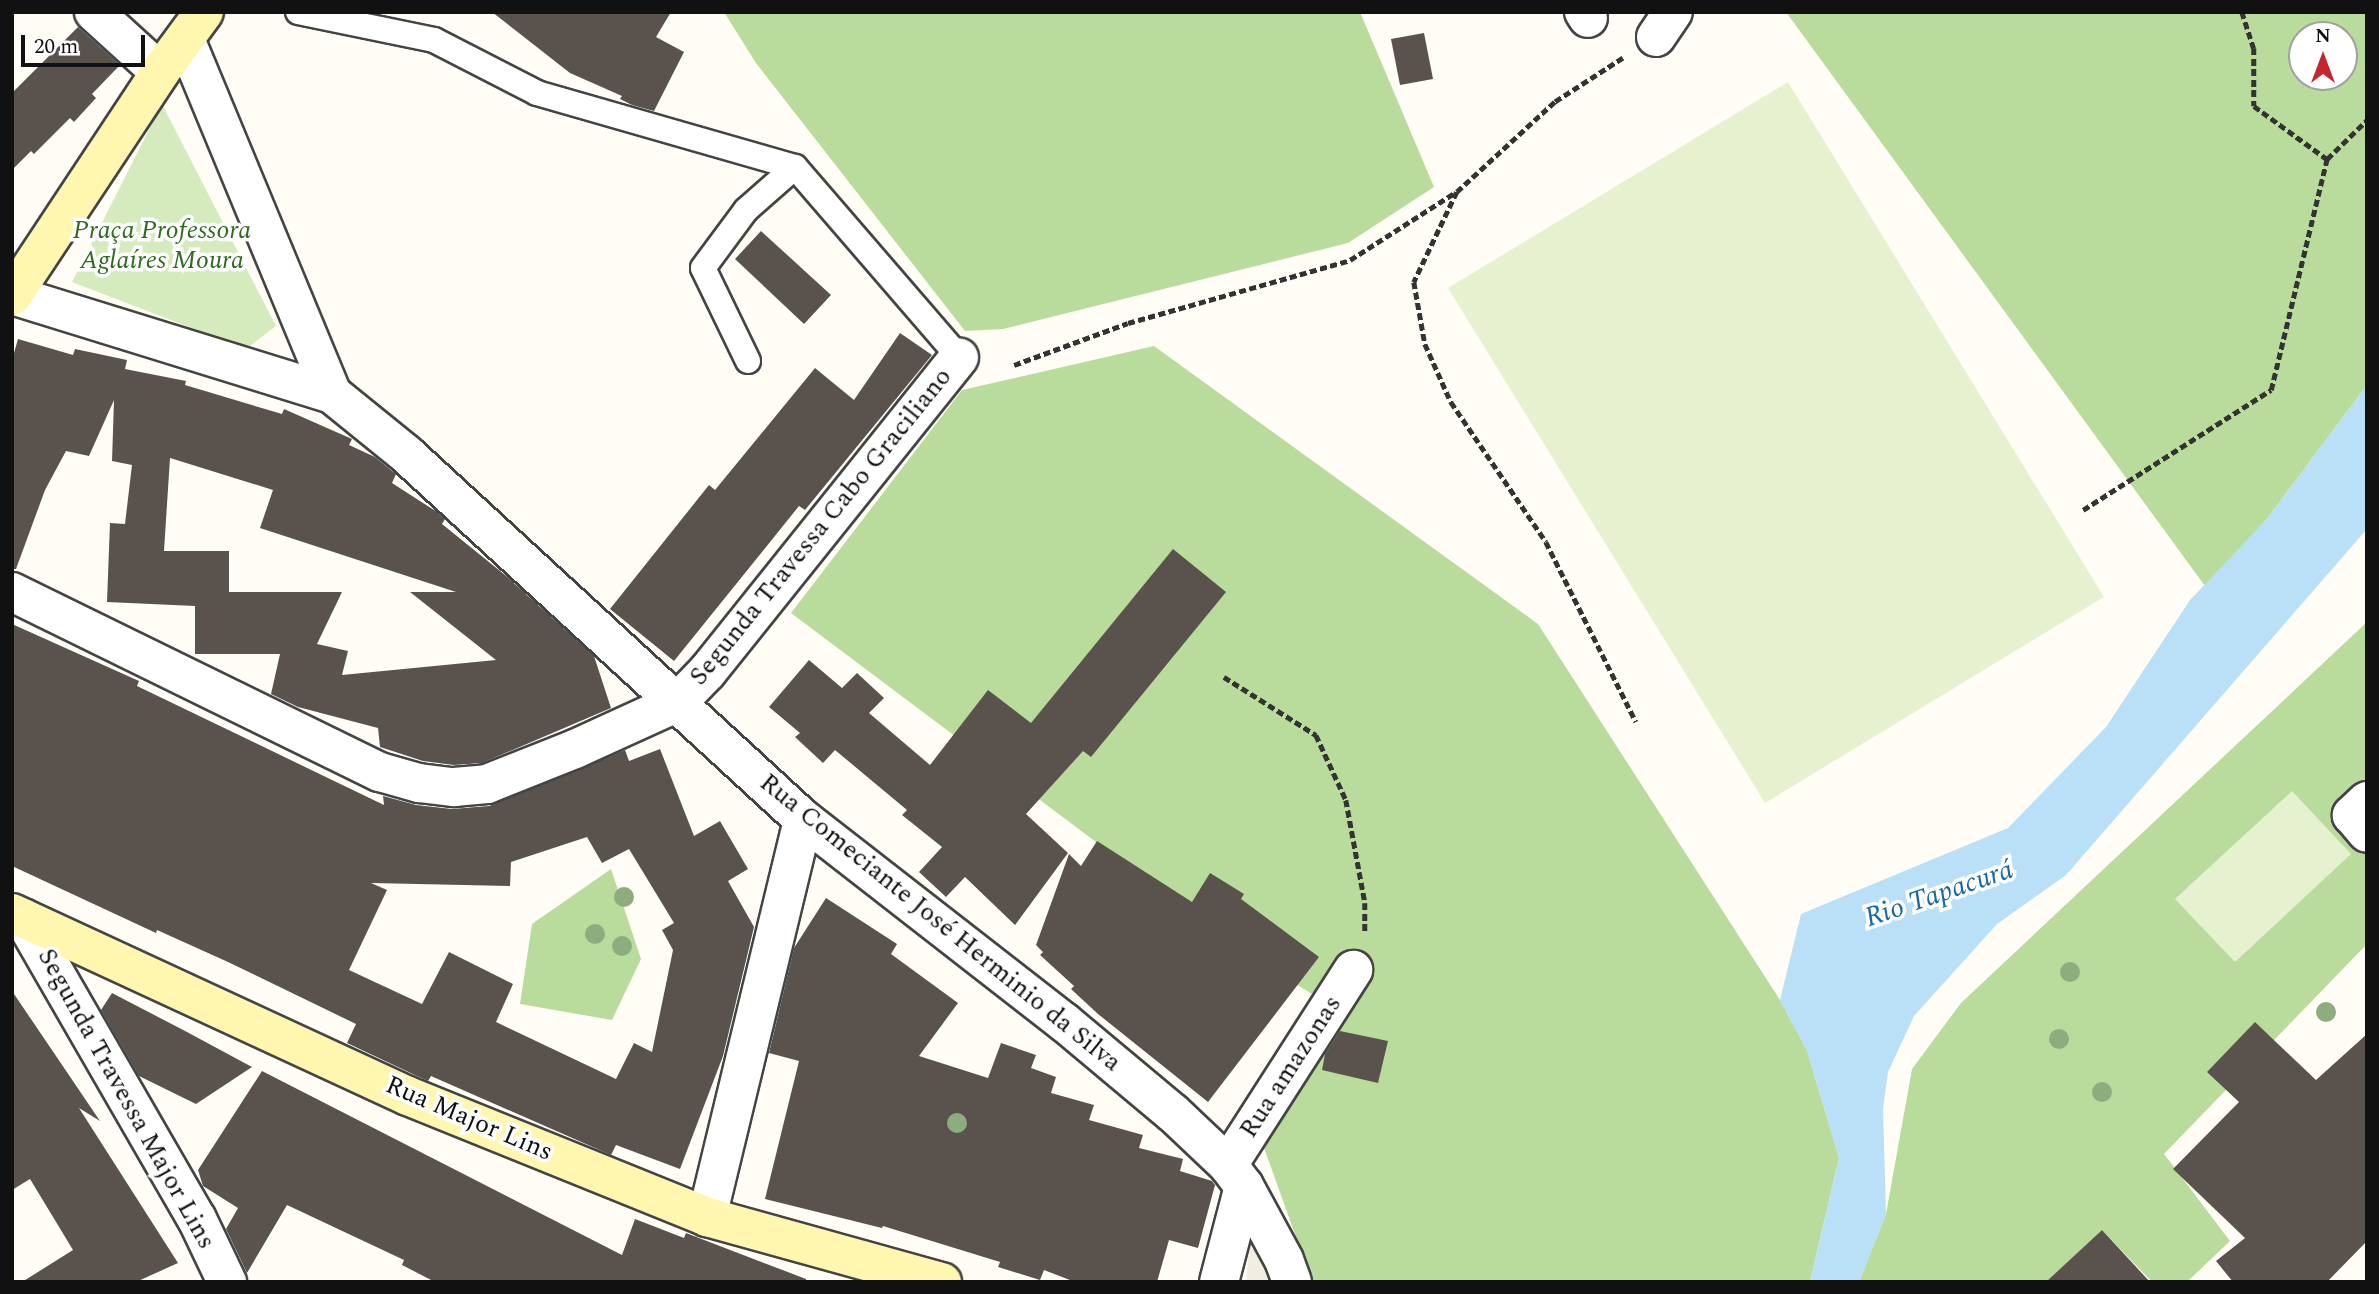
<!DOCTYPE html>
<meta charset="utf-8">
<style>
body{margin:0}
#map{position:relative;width:2379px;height:1294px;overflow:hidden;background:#fffdf5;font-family:Spectral,serif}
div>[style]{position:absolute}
.green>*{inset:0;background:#d5ebbd}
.forest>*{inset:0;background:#b9dc9c}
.pitch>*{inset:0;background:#e6f2cf}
.plaza>*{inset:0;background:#f1ede2}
.water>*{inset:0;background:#b9e0f7}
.building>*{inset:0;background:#5a524d}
.path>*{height:4.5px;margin-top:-2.25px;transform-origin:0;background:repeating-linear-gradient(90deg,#333 0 7px,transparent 0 10.5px)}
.roads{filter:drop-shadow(2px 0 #444) drop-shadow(-2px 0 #444) drop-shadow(0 2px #444) drop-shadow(0 -2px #444)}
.lane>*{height:24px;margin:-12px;padding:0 12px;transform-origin:12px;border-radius:12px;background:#fff}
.street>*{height:38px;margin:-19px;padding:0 19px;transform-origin:19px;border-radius:19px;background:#fff}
.secondary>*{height:38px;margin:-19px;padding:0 19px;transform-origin:19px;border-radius:19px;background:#fff6b0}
.trees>*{width:20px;height:20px;margin:-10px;border-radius:50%;background:#8dad7f}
span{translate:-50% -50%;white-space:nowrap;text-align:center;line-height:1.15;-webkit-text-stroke:7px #fff;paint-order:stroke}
.park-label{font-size:26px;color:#2f6b1f;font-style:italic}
.street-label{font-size:26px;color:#111}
.water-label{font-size:28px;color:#1768a6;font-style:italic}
.frame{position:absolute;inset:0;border:14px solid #111;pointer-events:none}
.north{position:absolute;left:2288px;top:21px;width:70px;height:70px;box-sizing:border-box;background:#fff;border:2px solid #a0a0a0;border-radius:50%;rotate:0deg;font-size:19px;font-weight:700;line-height:28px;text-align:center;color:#111}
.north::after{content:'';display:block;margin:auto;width:24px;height:32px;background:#c4262e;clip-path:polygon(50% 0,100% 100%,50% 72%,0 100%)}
.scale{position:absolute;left:21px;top:35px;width:124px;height:32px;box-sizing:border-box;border:4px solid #111;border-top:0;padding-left:9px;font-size:21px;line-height:24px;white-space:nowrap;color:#111;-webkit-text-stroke:5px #fff;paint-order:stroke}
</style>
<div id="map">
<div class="green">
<i style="clip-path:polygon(162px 104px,276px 326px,246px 349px,72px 282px)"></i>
</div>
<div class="forest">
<i style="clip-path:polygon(724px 12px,1360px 12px,1434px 187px,1348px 243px,1003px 329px,965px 331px,756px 63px)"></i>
<i style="clip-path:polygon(evenodd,1786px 12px,2367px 12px,2367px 385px,2267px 519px,2205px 586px,1786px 12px,2302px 35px,2344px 35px,2344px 77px,2302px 77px,2302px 35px)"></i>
<i style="clip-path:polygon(1154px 346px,1538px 624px,1780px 1000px,1807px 1050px,1839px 1158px,1810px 1282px,1312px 1282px,1263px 1145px,1339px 1011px,1232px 944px,791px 613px,962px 390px)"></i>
<i style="clip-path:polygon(2367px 622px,2367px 944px,2164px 1154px,2230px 1241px,2187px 1282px,2152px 1282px,2102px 1230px,2047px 1282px,1859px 1282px,1886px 1214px,1912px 1069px,1961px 1003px)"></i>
<i style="clip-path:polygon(611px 869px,641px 959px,612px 1020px,520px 1004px,532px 924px)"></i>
</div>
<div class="pitch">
<i style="clip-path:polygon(1788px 82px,2104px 597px,1765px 803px,1448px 288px)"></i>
<i style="clip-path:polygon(2292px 791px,2351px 854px,2235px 962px,2175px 899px)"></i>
</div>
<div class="plaza">
<i style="clip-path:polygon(1250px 1240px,1272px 1282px,1246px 1282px)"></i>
</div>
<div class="water">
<i style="clip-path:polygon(2367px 385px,2367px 529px,2066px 875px,1997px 924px,1914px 1016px,1888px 1072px,1883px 1109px,1886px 1214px,1859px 1282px,1810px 1282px,1839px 1158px,1807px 1050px,1780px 1000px,1801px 914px,2008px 828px,2106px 727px,2190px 600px,2267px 519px)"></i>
</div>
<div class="building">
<i style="clip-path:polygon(492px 12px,671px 12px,656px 37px,684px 52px,654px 111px,632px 105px,620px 99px,622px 96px,570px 73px)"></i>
<i style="clip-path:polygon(78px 27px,120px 65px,92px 94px,96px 98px,74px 122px,70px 118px,34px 154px,31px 151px,12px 170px,12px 93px)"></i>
<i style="clip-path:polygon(1424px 33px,1433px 79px,1400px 85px,1391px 39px)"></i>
<i style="clip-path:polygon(761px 231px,831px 295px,804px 324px,735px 259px)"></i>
<i style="clip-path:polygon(900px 333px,932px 355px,805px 510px,799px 506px,674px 661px,610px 609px,709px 485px,715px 490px,815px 368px,854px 400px)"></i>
<i style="clip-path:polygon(evenodd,18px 339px,73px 355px,75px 349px,127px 360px,125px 369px,186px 381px,185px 385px,282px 414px,284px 409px,352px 439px,349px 445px,375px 457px,392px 471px,396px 474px,392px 483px,437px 512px,445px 519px,442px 524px,505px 575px,594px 656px,611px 708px,482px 763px,454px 765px,423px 761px,380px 747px,378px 728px,298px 707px,271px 694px,280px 654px,195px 654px,195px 606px,107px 602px,110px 523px,125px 524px,132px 465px,112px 461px,114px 400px,89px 456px,66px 451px,45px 490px,16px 569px,12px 569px,12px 360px,18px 339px,170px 458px,273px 490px,260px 528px,456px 592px,410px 592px,496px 660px,342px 675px,348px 651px,317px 644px,342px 592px,229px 592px,229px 551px,164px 551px,170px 458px)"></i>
<i style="clip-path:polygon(1173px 549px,1226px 592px,1091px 757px,1083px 751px,1026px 814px,1068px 853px,1015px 925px,965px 877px,946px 897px,919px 872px,942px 847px,902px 815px,907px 810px,835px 750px,823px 763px,795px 737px,800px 733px,769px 707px,809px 660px,842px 688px,857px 673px,884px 698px,869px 713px,930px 765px,988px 690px,1031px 723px)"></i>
<i style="clip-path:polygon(evenodd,12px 624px,139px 681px,137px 686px,384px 805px,383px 796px,416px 805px,452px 809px,489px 806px,625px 750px,629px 761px,660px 749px,694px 836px,720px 821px,748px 869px,728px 881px,754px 927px,723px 1056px,680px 1169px,616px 1145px,611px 1155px,431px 1076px,428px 1081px,417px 1076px,347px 1043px,356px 1024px,228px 962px,157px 930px,156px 933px,12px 866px,12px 624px,587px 837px,602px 863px,629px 849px,674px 923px,662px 930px,673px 950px,652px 1052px,634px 1043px,616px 1079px,496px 1022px,513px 984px,449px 952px,422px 1004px,349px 970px,387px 890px,371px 883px,510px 886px,511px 862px,587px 837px)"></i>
<i style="clip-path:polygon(1097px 841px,1192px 902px,1210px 873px,1244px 894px,1241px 899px,1319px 957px,1208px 1102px,1098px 1014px,1071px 989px,1074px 986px,1040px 955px,1043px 952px,1036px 945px,1069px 854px,1081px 866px)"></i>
<i style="clip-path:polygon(826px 898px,897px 944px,891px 954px,958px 1003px,919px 1056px,988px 1078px,1001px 1043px,1036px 1055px,1031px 1068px,1056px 1077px,1051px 1093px,1094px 1105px,1089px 1120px,1143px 1135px,1139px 1148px,1183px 1159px,1180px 1171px,1212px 1181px,1215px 1185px,1198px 1248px,1169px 1240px,1157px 1282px,1075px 1282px,1044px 1270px,1040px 1280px,998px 1267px,1000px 1262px,883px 1226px,882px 1228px,765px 1199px,799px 1061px,769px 1053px,794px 948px)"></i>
<i style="clip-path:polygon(12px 991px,100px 1121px,79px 1108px,178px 1263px,136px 1282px,22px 1282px,73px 1250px,30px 1179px,12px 1190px)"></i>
<i style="clip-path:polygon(112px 993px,187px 1032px,252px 1067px,196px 1104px,139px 1076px,101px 1010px)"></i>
<i style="clip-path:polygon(2255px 1022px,2316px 1080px,2367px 1034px,2367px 1241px,2327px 1282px,2233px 1282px,2216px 1261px,2245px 1238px,2173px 1169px,2239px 1102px,2207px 1072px)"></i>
<i style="clip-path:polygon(1340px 1031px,1388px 1041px,1378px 1083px,1322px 1070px,1325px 1054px)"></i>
<i style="clip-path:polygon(262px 1071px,622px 1255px,635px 1219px,684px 1238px,686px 1233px,806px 1279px,806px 1282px,435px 1282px,402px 1265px,404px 1260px,287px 1205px,247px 1273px,226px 1229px,238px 1208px,203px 1186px,198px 1170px)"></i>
<i style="clip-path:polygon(2102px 1230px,2150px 1282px,2046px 1282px)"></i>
</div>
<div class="path">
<i style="left:2242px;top:12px;width:38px;rotate:72deg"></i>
<i style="left:2254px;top:48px;width:58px;rotate:90deg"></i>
<i style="left:2254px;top:106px;width:90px;rotate:36deg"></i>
<i style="left:1623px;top:58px;width:81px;rotate:147.1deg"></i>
<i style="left:1555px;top:102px;width:133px;rotate:137.4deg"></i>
<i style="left:1457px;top:192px;width:100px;rotate:115.5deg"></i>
<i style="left:1414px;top:282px;width:63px;rotate:79.9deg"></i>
<i style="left:1425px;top:344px;width:64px;rotate:65.9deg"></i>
<i style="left:1451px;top:402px;width:169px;rotate:55.8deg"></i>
<i style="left:1546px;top:542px;width:201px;rotate:63.4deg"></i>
<i style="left:1014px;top:365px;width:121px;rotate:-20.2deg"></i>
<i style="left:1128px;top:323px;width:231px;rotate:-15.8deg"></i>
<i style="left:1350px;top:260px;width:126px;rotate:-32.7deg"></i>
<i style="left:2083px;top:510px;width:223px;rotate:-32.6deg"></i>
<i style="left:2271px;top:390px;width:238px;rotate:-76.4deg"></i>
<i style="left:2327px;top:159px;width:56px;rotate:-44.3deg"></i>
<i style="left:1224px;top:677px;width:109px;rotate:32.2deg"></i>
<i style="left:1316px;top:735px;width:72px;rotate:65.2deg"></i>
<i style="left:1346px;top:800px;width:105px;rotate:79.5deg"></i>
<i style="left:1365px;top:903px;width:28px;rotate:90deg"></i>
</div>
<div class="roads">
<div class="lane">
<i style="left:298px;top:12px;width:139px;rotate:11.6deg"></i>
<i style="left:434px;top:40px;width:116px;rotate:27.2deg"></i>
<i style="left:537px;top:93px;width:268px;rotate:16deg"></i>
<i style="left:795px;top:167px;width:251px;rotate:49.2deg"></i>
<i style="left:748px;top:361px;width:103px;rotate:-115.8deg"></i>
<i style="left:703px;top:268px;width:72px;rotate:-53.4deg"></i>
<i style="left:746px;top:210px;width:65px;rotate:-41.3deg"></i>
</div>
<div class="street">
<i style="left:94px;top:12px;width:89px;rotate:42.3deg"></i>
<i style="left:1584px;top:12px;width:7px;rotate:56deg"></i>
<i style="left:1656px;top:37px;width:30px;rotate:-56deg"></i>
<i style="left:185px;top:39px;width:384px;rotate:67.5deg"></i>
<i style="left:12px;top:295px;width:335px;rotate:17.2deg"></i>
<i style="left:332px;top:394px;width:95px;rotate:39deg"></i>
<i style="left:406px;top:454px;width:539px;rotate:42.6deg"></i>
<i style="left:803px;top:819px;width:331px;rotate:37.9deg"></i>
<i style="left:1064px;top:1022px;width:142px;rotate:39.9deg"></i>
<i style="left:1173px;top:1113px;width:76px;rotate:43.4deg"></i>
<i style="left:1228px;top:1165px;width:26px;rotate:53deg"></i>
<i style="left:1244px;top:1186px;width:84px;rotate:61.6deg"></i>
<i style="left:1284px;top:1260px;width:23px;rotate:70deg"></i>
<i style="left:12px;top:592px;width:410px;rotate:26.1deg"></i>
<i style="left:380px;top:772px;width:41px;rotate:15.8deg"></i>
<i style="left:419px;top:783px;width:35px;rotate:7deg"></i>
<i style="left:454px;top:787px;width:33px;rotate:-5deg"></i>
<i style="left:487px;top:784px;width:95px;rotate:-21.7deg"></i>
<i style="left:575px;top:749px;width:113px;rotate:-24.5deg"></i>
<i style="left:678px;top:702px;width:42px;rotate:-46deg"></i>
<i style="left:707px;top:672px;width:403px;rotate:-51.3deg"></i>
<i style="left:2367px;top:801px;width:21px;rotate:137deg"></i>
<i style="left:2352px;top:815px;width:23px;rotate:50deg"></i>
<i style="left:23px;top:918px;width:348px;rotate:60deg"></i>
<i style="left:197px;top:1219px;width:70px;rotate:64.5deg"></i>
<i style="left:1228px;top:1165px;width:232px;rotate:-57.3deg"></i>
<i style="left:707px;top:1217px;width:409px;rotate:-76.4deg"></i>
<i style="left:1219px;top:1282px;width:99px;rotate:-75.4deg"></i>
</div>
<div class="secondary">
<i style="left:12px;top:296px;width:268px;rotate:-56.5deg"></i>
<i style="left:160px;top:72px;width:74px;rotate:-53.7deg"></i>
<i style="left:12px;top:913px;width:436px;rotate:24.8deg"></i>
<i style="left:408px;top:1096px;width:323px;rotate:22deg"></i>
<i style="left:707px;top:1217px;width:244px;rotate:15.5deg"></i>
</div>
</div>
<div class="trees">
<i style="left:624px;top:897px"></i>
<i style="left:595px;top:934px"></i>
<i style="left:622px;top:946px"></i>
<i style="left:2070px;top:972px"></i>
<i style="left:2326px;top:1012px"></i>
<i style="left:2059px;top:1039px"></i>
<i style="left:2102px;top:1092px"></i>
<i style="left:957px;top:1123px"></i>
</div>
<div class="park-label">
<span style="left:162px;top:246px">Praça Professora<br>Aglaíres Moura</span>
</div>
<div class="street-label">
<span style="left:821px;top:527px;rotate:-51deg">Segunda Travessa Cabo Graciliano</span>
<span style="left:940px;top:923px;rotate:39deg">Rua Comeciante José Herminio da Silva</span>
<span style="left:1291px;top:1067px;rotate:-57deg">Rua amazonas</span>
<span style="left:126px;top:1099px;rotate:61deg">Segunda Travessa Major Lins</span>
<span style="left:469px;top:1119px;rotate:23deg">Rua Major Lins</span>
</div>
<div class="water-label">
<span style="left:1939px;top:894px;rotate:-19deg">Rio Tapacurá</span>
</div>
<div class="frame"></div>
<div class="north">N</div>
<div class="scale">20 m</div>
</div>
